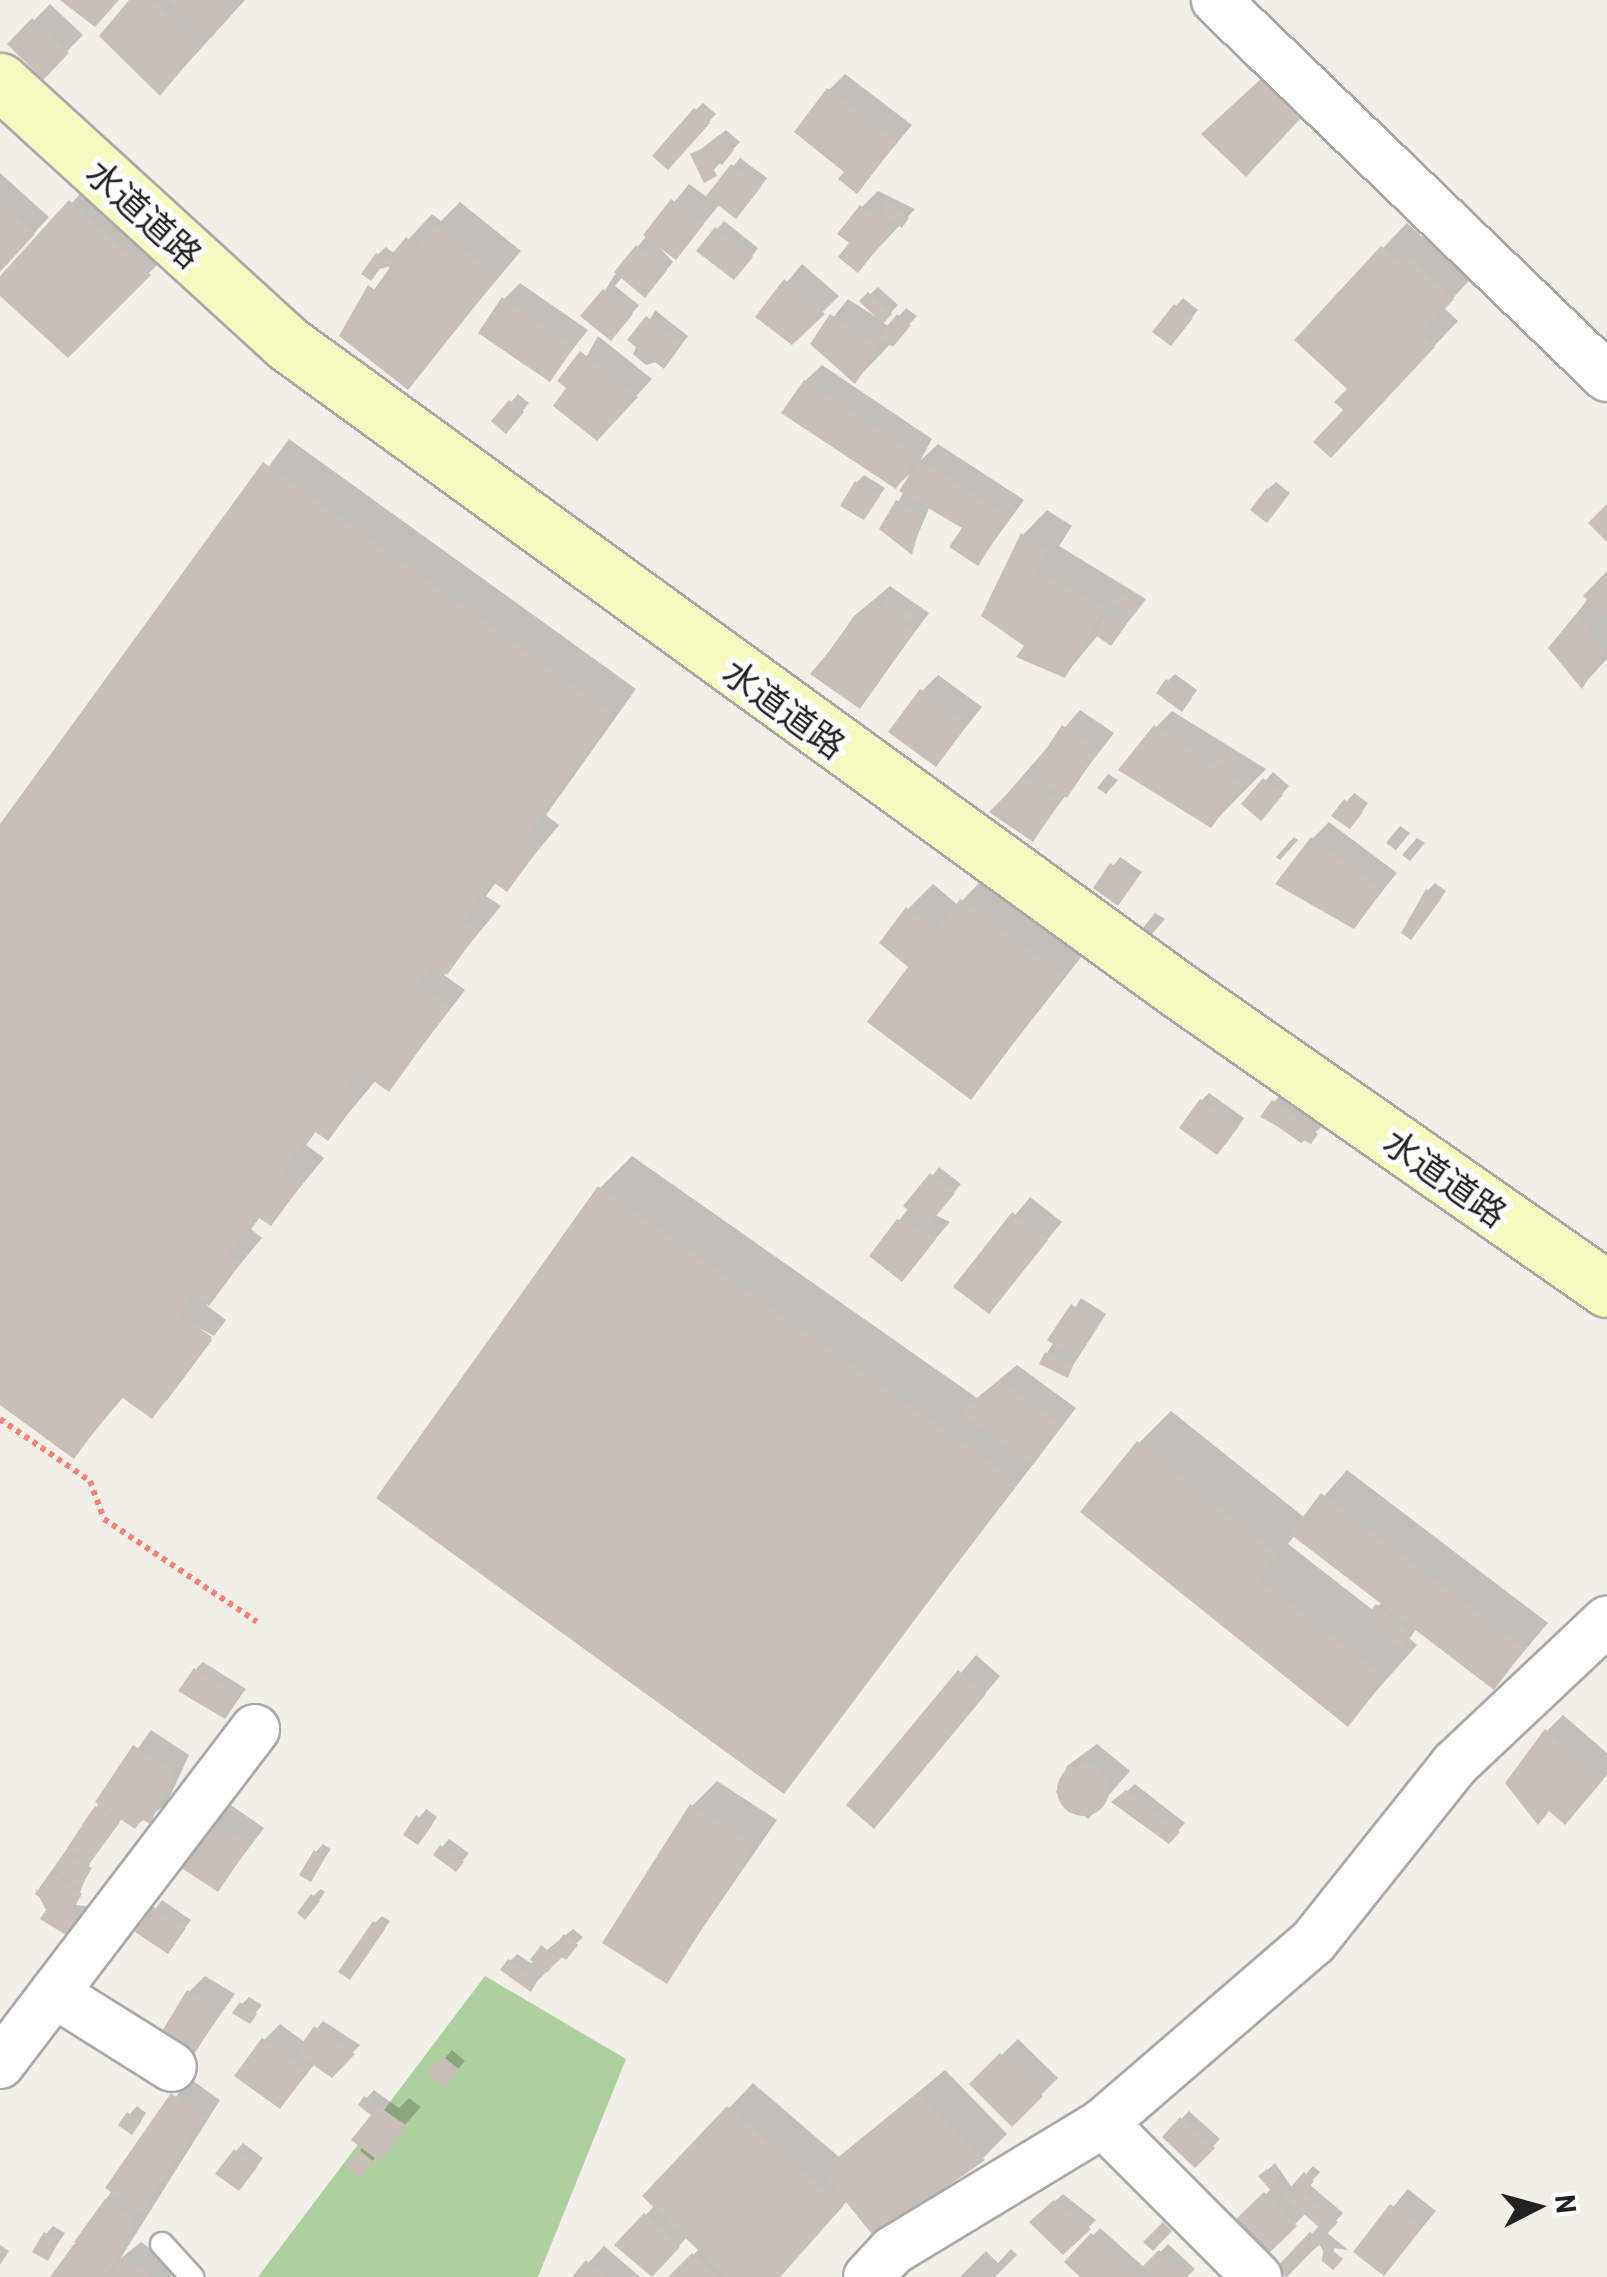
<!DOCTYPE html>
<meta charset="utf-8">
<style>
body{margin:0}
#map{position:relative;width:1607px;height:2277px;overflow:hidden;background:#f2efe9;font-family:Barlow,"Noto Sans JP",sans-serif}
div>[style]{position:absolute}
.forest>*{inset:0;background:#add19e}
.shadow>*{inset:0;background:#0003}
.building>*{inset:0;background:#c7bfb8}
.round{border-radius:50%}
.path>*{height:6px;margin-top:-3px;transform-origin:0;background:repeating-linear-gradient(90deg,#fa8072 0 5px,transparent 0 10px)}
.roads{filter:drop-shadow(2px 0 #a9a9a9) drop-shadow(-2px 0 #a9a9a9) drop-shadow(0 2px #a9a9a9) drop-shadow(0 -2px #a9a9a9)}
.lane>*{height:22px;margin:-11px;padding:0 11px;transform-origin:11px;border-radius:11px;background:#fff}
.street>*{height:48px;margin:-24px;padding:0 24px;transform-origin:24px;border-radius:24px;background:#fff}
.secondary>*{height:55px;margin:-27.5px;padding:0 27.5px;transform-origin:27.5px;border-radius:27.5px;background:#f7fabf}
span{translate:-50% -50%;white-space:nowrap;text-align:center;line-height:1.15;-webkit-text-stroke:10px #fff;paint-order:stroke}
.street-label{font-size:35px;color:#222}
.north{position:absolute;left:1487px;top:2157px;width:100px;height:100px;-webkit-text-stroke:8px #fff;paint-order:stroke;rotate:84deg;font-size:28px;font-weight:700;line-height:40px;text-align:center;color:#222}
.north::after{content:'';display:block;margin:auto;width:35px;height:45px;background:#222;clip-path:polygon(50% 0,100% 100%,50% 72%,0 100%)}
</style>
<div id="map">
<div class="forest">
<i style="clip-path:polygon(485px 1976px,626px 2059px,538px 2277px,258px 2277px)"></i>
</div>
<div class="shadow">
<i style="clip-path:polygon(132px 0,245px 0,176px 76px)"></i>
<i style="clip-path:polygon(50px 4px,83px 35px,43px 76px,11px 44px)"></i>
<i style="clip-path:polygon(845px 74px,912px 125px,857px 191px,829px 90px)"></i>
<i style="clip-path:polygon(703px 103px,716px 114px,668px 167px,696px 110px)"></i>
<i style="clip-path:polygon(726px 130px,740px 142px,705px 179px,693px 155px)"></i>
<i style="clip-path:polygon(740px 158px,767px 178px,743px 209px,720px 204px,676px 257px,651px 238px,673px 262px,652px 287px,623px 276px,615px 286px,639px 305px,618px 330px,605px 291px,613px 277px,689px 184px,708px 198px)"></i>
<i style="clip-path:polygon(0 173px,49px 217px,0 270px)"></i>
<i style="clip-path:polygon(95px 178px,173px 249px,68px 354px,0 293px,0 280px)"></i>
<i style="clip-path:polygon(878px 191px,915px 209px,858px 270px,853px 243px,862px 207px)"></i>
<i style="clip-path:polygon(460px 202px,521px 251px,407px 387px,342px 335px,391px 266px,364px 273px,378px 254px,386px 247px,395px 254px,432px 214px,441px 221px)"></i>
<i style="clip-path:polygon(724px 221px,758px 248px,742px 270px,717px 229px)"></i>
<i style="clip-path:polygon(1407px 223px,1422px 237px,1429px 229px,1476px 273px,1444px 308px,1458px 321px,1355px 430px,1346px 410px,1383px 248px)"></i>
<i style="clip-path:polygon(802px 264px,839px 296px,792px 342px,758px 317px)"></i>
<i style="clip-path:polygon(520px 283px,588px 330px,549px 379px,504px 299px)"></i>
<i style="clip-path:polygon(878px 287px,898px 305px,882px 322px,890px 327px,906px 308px,917px 316px,855px 381px,813px 343px,848px 299px,876px 317px,863px 301px)"></i>
<i style="clip-path:polygon(1183px 298px,1198px 310px,1178px 335px,1176px 306px)"></i>
<i style="clip-path:polygon(655px 310px,688px 336px,671px 358px,646px 365px,633px 354px)"></i>
<i style="clip-path:polygon(598px 336px,652px 379px,613px 421px,569px 388px)"></i>
<i style="clip-path:polygon(822px 365px,932px 439px,920px 461px,938px 444px,1024px 500px,978px 563px,966px 527px,930px 506px,911px 551px,898px 502px,917px 468px,896px 486px,805px 381px)"></i>
<i style="clip-path:polygon(518px 394px,529px 403px,513px 423px,495px 421px)"></i>
<i style="clip-path:polygon(289px 439px,636px 689px,546px 815px,559px 825px,507px 888px,497px 881px,486px 896px,501px 906px,444px 975px,465px 990px,389px 1089px,376px 1080px,328px 1138px,317px 1130px,306px 1145px,324px 1158px,271px 1223px,261px 1216px,251px 1229px,262px 1238px,206px 1305px,226px 1320px,214px 1336px,180px 1318px,212px 1340px,168px 1399px,152px 1416px,124px 1396px,74px 1456px,0 1402px,0 829px)"></i>
<i style="clip-path:polygon(864px 475px,885px 488px,864px 517px,857px 482px)"></i>
<i style="clip-path:polygon(1276px 482px,1290px 493px,1274px 512px,1268px 489px)"></i>
<i style="clip-path:polygon(1047px 510px,1072px 526px,1059px 546px,1146px 599px,1118px 635px,1099px 634px,1065px 675px,1028px 645px,1023px 535px)"></i>
<i style="clip-path:polygon(1607px 574px,1607px 659px,1582px 686px,1551px 647px)"></i>
<i style="clip-path:polygon(890px 586px,929px 613px,860px 706px,814px 673px,854px 616px)"></i>
<i style="clip-path:polygon(1175px 674px,1197px 690px,1189px 701px,1168px 681px)"></i>
<i style="clip-path:polygon(938px 675px,982px 707px,936px 764px,922px 691px)"></i>
<i style="clip-path:polygon(1080px 710px,1114px 733px,1033px 838px,992px 811px)"></i>
<i style="clip-path:polygon(1172px 711px,1266px 769px,1211px 825px,1156px 727px)"></i>
<i style="clip-path:polygon(1273px 772px,1289px 786px,1268px 810px,1245px 804px)"></i>
<i style="clip-path:polygon(1108px 774px,1118px 780px,1106px 794px,1097px 788px)"></i>
<i style="clip-path:polygon(1354px 793px,1368px 803px,1357px 819px,1335px 815px)"></i>
<i style="clip-path:polygon(1329px 822px,1397px 873px,1354px 926px,1313px 838px)"></i>
<i style="clip-path:polygon(1400px 826px,1410px 833px,1396px 850px,1386px 843px)"></i>
<i style="clip-path:polygon(1294px 837px,1298px 840px,1280px 860px,1276px 857px)"></i>
<i style="clip-path:polygon(1417px 838px,1425px 843px,1410px 861px,1402px 855px)"></i>
<i style="clip-path:polygon(1120px 857px,1142px 872px,1125px 895px,1096px 888px)"></i>
<i style="clip-path:polygon(986px 876px,1086px 951px,971px 1097px,912px 967px,908px 909px,933px 884px,958px 905px)"></i>
<i style="clip-path:polygon(1435px 883px,1446px 891px,1418px 930px,1428px 890px)"></i>
<i style="clip-path:polygon(1155px 913px,1165px 919px,1152px 934px,1143px 928px)"></i>
<i style="clip-path:polygon(1209px 1093px,1244px 1118px,1225px 1145px,1202px 1100px)"></i>
<i style="clip-path:polygon(1281px 1094px,1324px 1125px,1301px 1143px,1263px 1116px)"></i>
<i style="clip-path:polygon(632px 1156px,977px 1398px,1017px 1365px,1076px 1408px,784px 1790px,600px 1188px)"></i>
<i style="clip-path:polygon(939px 1167px,961px 1184px,935px 1215px,950px 1222px,902px 1278px,899px 1221px)"></i>
<i style="clip-path:polygon(1030px 1197px,1062px 1222px,988px 1311px,957px 1286px)"></i>
<i style="clip-path:polygon(1081px 1298px,1106px 1314px,1067px 1375px,1047px 1353px)"></i>
<i style="clip-path:polygon(evenodd,1171px 1411px,1305px 1518px,1347px 1470px,1548px 1623px,1494px 1687px,1417px 1628px,1409px 1638px,1417px 1645px,1348px 1723px,1139px 1443px,1171px 1411px,1295px 1535px,1382px 1602px,1374px 1611px,1288px 1544px,1295px 1535px)"></i>
<i style="clip-path:polygon(976px 1655px,1000px 1676px,874px 1826px,850px 1805px)"></i>
<i style="clip-path:polygon(203px 1662px,246px 1689px,225px 1716px,196px 1669px)"></i>
<i style="clip-path:polygon(1563px 1715px,1607px 1753px,1607px 1775px,1581px 1805px,1547px 1731px)"></i>
<i style="clip-path:polygon(151px 1730px,189px 1755px,166px 1805px,135px 1826px,123px 1817px,92px 1857px,76px 1905px,95px 1907px,78px 1927px,35px 1894px)"></i>
<i style="clip-path:polygon(1097px 1744px,1130px 1771px,1088px 1819px,1056px 1792px,1067px 1766px)"></i>
<i style="clip-path:polygon(717px 1781px,777px 1820px,666px 1981px,692px 1806px)"></i>
<i style="clip-path:polygon(1135px 1784px,1185px 1823px,1169px 1841px,1115px 1802px)"></i>
<i style="clip-path:polygon(231px 1805px,264px 1828px,218px 1889px,215px 1821px)"></i>
<i style="clip-path:polygon(426px 1809px,437px 1817px,425px 1835px,406px 1834px)"></i>
<i style="clip-path:polygon(449px 1839px,469px 1853px,456px 1869px,436px 1854px)"></i>
<i style="clip-path:polygon(323px 1844px,331px 1849px,310px 1879px,316px 1852px)"></i>
<i style="clip-path:polygon(321px 1889px,325px 1892px,313px 1909px,313px 1896px)"></i>
<i style="clip-path:polygon(162px 1900px,191px 1920px,168px 1951px,138px 1931px)"></i>
<i style="clip-path:polygon(382px 1916px,390px 1921px,357px 1969px,375px 1923px)"></i>
<i style="clip-path:polygon(573px 1929px,583px 1937px,530px 1988px,510px 1961px,517px 1954px,531px 1963px)"></i>
<i style="clip-path:polygon(205px 1976px,235px 1994px,189px 2059px,189px 1992px)"></i>
<i style="clip-path:polygon(249px 1997px,262px 2005px,249px 2021px,242px 2004px)"></i>
<i style="clip-path:polygon(323px 2021px,360px 2045px,332px 2075px,315px 2064px,280px 2106px,264px 2040px,280px 2024px,306px 2043px)"></i>
<i style="clip-path:polygon(1018px 2039px,1058px 2078px,1012px 2124px,972px 2084px)"></i>
<i style="clip-path:polygon(452px 2050px,465px 2061px,451px 2077px,431px 2074px)"></i>
<i style="clip-path:polygon(945px 2070px,1007px 2134px,983px 2158px,848px 2200px,780px 2277px,672px 2277px,700px 2248px,688px 2236px,667px 2259px,618px 2245px,655px 2205px,645px 2196px,753px 2083px,839px 2157px)"></i>
<i style="clip-path:polygon(189px 2078px,220px 2100px,120px 2259px,141px 2242px,177px 2268px,171px 2277px,53px 2277px)"></i>
<i style="clip-path:polygon(374px 2090px,399px 2108px,409px 2098px,421px 2107px,367px 2167px,360px 2152px,375px 2114px,361px 2104px)"></i>
<i style="clip-path:polygon(137px 2106px,146px 2113px,139px 2124px,121px 2124px)"></i>
<i style="clip-path:polygon(1189px 2111px,1220px 2139px,1195px 2165px,1165px 2137px)"></i>
<i style="clip-path:polygon(243px 2143px,263px 2158px,246px 2181px,236px 2151px)"></i>
<i style="clip-path:polygon(1275px 2163px,1293px 2189px,1313px 2166px,1320px 2172px,1309px 2184px,1343px 2213px,1326px 2232px,1348px 2250px,1334px 2248px,1333px 2266px,1319px 2244px,1287px 2277px,1277px 2271px,1320px 2225px,1306px 2213px,1263px 2256px,1233px 2226px,1272px 2188px,1261px 2176px)"></i>
<i style="clip-path:polygon(1408px 2189px,1436px 2211px,1384px 2273px,1356px 2252px)"></i>
<i style="clip-path:polygon(1063px 2194px,1096px 2220px,1063px 2252px,1032px 2222px)"></i>
<i style="clip-path:polygon(53px 2226px,65px 2233px,48px 2258px,46px 2234px)"></i>
<i style="clip-path:polygon(1100px 2228px,1145px 2268px,1168px 2244px,1195px 2269px,1187px 2277px,1084px 2277px,1068px 2262px)"></i>
<i style="clip-path:polygon(0 2245px,9px 2251px,0 2265px)"></i>
<i style="clip-path:polygon(604px 2246px,640px 2277px,575px 2277px)"></i>
<i style="clip-path:polygon(1011px 2249px,1017px 2255px,995px 2277px,960px 2277px,986px 2251px,998px 2263px)"></i>
</div>
<div class="building">
<i style="clip-path:polygon(60px 0,119px 0,95px 27px)"></i>
<i style="clip-path:polygon(129px 0,151px 0,203px 44px,160px 96px,99px 36px)"></i>
<i style="clip-path:polygon(168px 0,228px 0,234px 5px,212px 37px)"></i>
<i style="clip-path:polygon(32px 18px,69px 53px,43px 80px,7px 44px)"></i>
<i style="clip-path:polygon(1274px 67px,1313px 105px,1246px 177px,1201px 134px)"></i>
<i style="clip-path:polygon(827px 88px,897px 142px,857px 194px,838px 179px,844px 172px,794px 132px)"></i>
<i style="clip-path:polygon(694px 108px,710px 123px,668px 170px,652px 156px)"></i>
<i style="clip-path:polygon(717px 136px,734px 150px,722px 165px,705px 152px)"></i>
<i style="clip-path:polygon(703px 148px,717px 176px,704px 183px,690px 154px)"></i>
<i style="clip-path:polygon(731px 164px,761px 187px,736px 219px,706px 196px)"></i>
<i style="clip-path:polygon(671px 199px,704px 224px,676px 260px,643px 235px)"></i>
<i style="clip-path:polygon(69px 200px,151px 275px,68px 358px,0 296px,0 276px)"></i>
<i style="clip-path:polygon(887px 201px,909px 218px,902px 228px,880px 211px)"></i>
<i style="clip-path:polygon(0 203px,35px 234px,0 272px)"></i>
<i style="clip-path:polygon(860px 205px,892px 230px,858px 273px,838px 257px,849px 243px,837px 234px)"></i>
<i style="clip-path:polygon(433px 225px,498px 277px,408px 390px,339px 336px,368px 285px,376px 291px,393px 270px,384px 263px,371px 281px,361px 274px,376px 253px,387px 260px,406px 237px,417px 246px)"></i>
<i style="clip-path:polygon(715px 227px,753px 257px,734px 280px,696px 251px)"></i>
<i style="clip-path:polygon(636px 245px,667px 270px,645px 298px,614px 272px)"></i>
<i style="clip-path:polygon(1381px 246px,1396px 260px,1403px 252px,1454px 299px,1421px 334px,1435px 347px,1331px 458px,1313px 442px,1343px 410px,1334px 402px,1347px 389px,1294px 340px)"></i>
<i style="clip-path:polygon(784px 279px,825px 314px,792px 345px,755px 317px)"></i>
<i style="clip-path:polygon(603px 289px,633px 314px,611px 341px,580px 316px)"></i>
<i style="clip-path:polygon(868px 292px,892px 314px,883px 324px,859px 301px)"></i>
<i style="clip-path:polygon(502px 297px,574px 347px,550px 382px,478px 333px)"></i>
<i style="clip-path:polygon(1174px 304px,1193px 318px,1171px 346px,1152px 332px)"></i>
<i style="clip-path:polygon(830px 314px,880px 347px,855px 384px,810px 344px)"></i>
<i style="clip-path:polygon(897px 314px,911px 325px,893px 347px,879px 336px)"></i>
<i style="clip-path:polygon(646px 316px,682px 344px,664px 369px,627px 340px)"></i>
<i style="clip-path:polygon(580px 351px,638px 397px,597px 441px,553px 406px,566px 388px,557px 381px)"></i>
<i style="clip-path:polygon(804px 380px,918px 456px,896px 489px,781px 413px)"></i>
<i style="clip-path:polygon(509px 400px,524px 412px,506px 434px,491px 421px)"></i>
<i style="clip-path:polygon(920px 459px,1009px 517px,978px 566px,949px 547px,962px 528px,899px 491px)"></i>
<i style="clip-path:polygon(263px 462px,614px 715px,523px 841px,537px 851px,507px 892px,492px 881px,463px 921px,478px 932px,447px 975px,432px 965px,418px 984px,450px 1007px,389px 1092px,357px 1069px,344px 1086px,359px 1098px,328px 1141px,313px 1130px,283px 1171px,302px 1184px,271px 1226px,256px 1216px,228px 1255px,240px 1264px,209px 1306px,194px 1294px,179px 1314px,212px 1337px,152px 1419px,120px 1396px,74px 1459px,0 1405px,0 824px)"></i>
<i style="clip-path:polygon(855px 481px,880px 496px,864px 520px,840px 506px)"></i>
<i style="clip-path:polygon(1267px 488px,1284px 501px,1267px 523px,1250px 510px)"></i>
<i style="clip-path:polygon(896px 500px,923px 515px,912px 555px,879px 529px)"></i>
<i style="clip-path:polygon(1607px 504px,1607px 542px,1588px 523px)"></i>
<i style="clip-path:polygon(1021px 533px,1049px 552px,1036px 571px,1105px 608px,1065px 678px,1016px 657px,1024px 646px,981px 616px)"></i>
<i style="clip-path:polygon(1607px 571px,1607px 618px,1583px 596px)"></i>
<i style="clip-path:polygon(1116px 590px,1140px 607px,1133px 616px,1109px 599px)"></i>
<i style="clip-path:polygon(888px 597px,915px 616px,909px 623px,883px 605px)"></i>
<i style="clip-path:polygon(872px 601px,915px 631px,860px 709px,810px 674px)"></i>
<i style="clip-path:polygon(1108px 612px,1126px 625px,1111px 646px,1094px 634px)"></i>
<i style="clip-path:polygon(1575px 615px,1607px 650px,1582px 689px,1548px 648px)"></i>
<i style="clip-path:polygon(1166px 679px,1192px 698px,1182px 712px,1156px 693px)"></i>
<i style="clip-path:polygon(920px 689px,968px 724px,936px 767px,888px 732px)"></i>
<i style="clip-path:polygon(1062px 725px,1099px 750px,1067px 798px,1030px 773px)"></i>
<i style="clip-path:polygon(1154px 725px,1243px 785px,1211px 828px,1118px 770px)"></i>
<i style="clip-path:polygon(1220px 749px,1236px 758px,1228px 770px,1212px 760px)"></i>
<i style="clip-path:polygon(1024px 777px,1060px 802px,1033px 842px,989px 812px)"></i>
<i style="clip-path:polygon(1263px 778px,1283px 795px,1261px 821px,1241px 804px)"></i>
<i style="clip-path:polygon(1344px 799px,1363px 812px,1350px 829px,1331px 816px)"></i>
<i style="clip-path:polygon(1311px 837px,1383px 890px,1354px 929px,1275px 884px)"></i>
<i style="clip-path:polygon(1110px 863px,1136px 880px,1118px 906px,1093px 888px)"></i>
<i style="clip-path:polygon(1426px 889px,1441px 899px,1411px 940px,1401px 933px)"></i>
<i style="clip-path:polygon(960px 899px,1064px 976px,971px 1100px,867px 1022px,908px 967px,879px 943px,906px 907px,936px 931px)"></i>
<i style="clip-path:polygon(1200px 1099px,1239px 1126px,1217px 1155px,1179px 1128px)"></i>
<i style="clip-path:polygon(1272px 1100px,1318px 1134px,1311px 1144px,1260px 1117px)"></i>
<i style="clip-path:polygon(930px 1173px,955px 1193px,928px 1226px,903px 1206px)"></i>
<i style="clip-path:polygon(598px 1186px,1018px 1482px,784px 1794px,376px 1498px)"></i>
<i style="clip-path:polygon(1012px 1212px,1048px 1240px,989px 1314px,953px 1287px)"></i>
<i style="clip-path:polygon(897px 1219px,936px 1239px,902px 1282px,869px 1256px)"></i>
<i style="clip-path:polygon(1071px 1304px,1100px 1323px,1076px 1359px,1047px 1340px)"></i>
<i style="clip-path:polygon(1045px 1352px,1073px 1366px,1068px 1378px,1039px 1364px)"></i>
<i style="clip-path:polygon(999px 1380px,1062px 1425px,1033px 1465px,961px 1414px)"></i>
<i style="clip-path:polygon(1137px 1441px,1277px 1554px,1258px 1578px,1386px 1678px,1348px 1727px,1080px 1512px)"></i>
<i style="clip-path:polygon(1321px 1493px,1525px 1649px,1494px 1690px,1290px 1534px)"></i>
<i style="clip-path:polygon(1376px 1604px,1413px 1634px,1401px 1649px,1364px 1620px)"></i>
<i style="clip-path:polygon(194px 1668px,240px 1697px,225px 1719px,178px 1691px)"></i>
<i style="clip-path:polygon(958px 1670px,986px 1694px,874px 1829px,846px 1805px)"></i>
<i style="clip-path:polygon(1545px 1729px,1603px 1780px,1565px 1825px,1549px 1811px,1538px 1825px,1505px 1783px)"></i>
<i style="clip-path:polygon(133px 1745px,175px 1772px,150px 1824px,142px 1819px,135px 1829px,95px 1802px)"></i>
<i class="round" style="left:1057px;top:1764px;width:52px;height:52px"></i>
<i style="clip-path:polygon(1126px 1790px,1180px 1832px,1169px 1844px,1111px 1802px)"></i>
<i style="clip-path:polygon(690px 1804px,755px 1845px,667px 1984px,602px 1943px)"></i>
<i style="clip-path:polygon(95px 1806px,120px 1822px,90px 1863px,67px 1848px,81px 1827px,101px 1840px,81px 1826px)"></i>
<i style="clip-path:polygon(416px 1815px,432px 1825px,418px 1845px,403px 1835px)"></i>
<i style="clip-path:polygon(213px 1820px,250px 1845px,218px 1892px,180px 1867px)"></i>
<i style="clip-path:polygon(440px 1845px,464px 1862px,456px 1872px,433px 1855px)"></i>
<i style="clip-path:polygon(314px 1850px,325px 1858px,311px 1882px,299px 1875px)"></i>
<i style="clip-path:polygon(65px 1852px,92px 1868px,81px 1887px,54px 1870px)"></i>
<i style="clip-path:polygon(52px 1874px,82px 1894px,72px 1911px,41px 1891px)"></i>
<i style="clip-path:polygon(35px 1889px,84px 1919px,71px 1938px,40px 1919px,46px 1910px)"></i>
<i style="clip-path:polygon(311px 1894px,320px 1901px,305px 1920px,297px 1913px)"></i>
<i style="clip-path:polygon(152px 1906px,186px 1928px,168px 1954px,135px 1932px)"></i>
<i style="clip-path:polygon(373px 1921px,385px 1929px,350px 1980px,338px 1972px)"></i>
<i style="clip-path:polygon(564px 1934px,578px 1945px,566px 1960px,552px 1949px)"></i>
<i style="clip-path:polygon(541px 1945px,558px 1958px,548px 1972px,530px 1960px)"></i>
<i style="clip-path:polygon(508px 1959px,538px 1980px,531px 1992px,500px 1970px)"></i>
<i style="clip-path:polygon(187px 1990px,221px 2012px,189px 2062px,156px 2041px)"></i>
<i style="clip-path:polygon(240px 2002px,257px 2014px,250px 2024px,232px 2013px)"></i>
<i style="clip-path:polygon(314px 2026px,355px 2054px,332px 2078px,296px 2053px)"></i>
<i style="clip-path:polygon(262px 2038px,308px 2072px,280px 2109px,234px 2076px)"></i>
<i style="clip-path:polygon(1000px 2053px,1043px 2096px,1012px 2127px,969px 2084px)"></i>
<i style="clip-path:polygon(442px 2056px,459px 2069px,444px 2088px,427px 2074px)"></i>
<i style="clip-path:polygon(919px 2092px,985px 2160px,875px 2238px,821px 2171px)"></i>
<i style="clip-path:polygon(171px 2093px,205px 2117px,141px 2213px,105px 2188px)"></i>
<i style="clip-path:polygon(364px 2096px,407px 2126px,380px 2162px,351px 2140px,371px 2115px,358px 2105px)"></i>
<i style="clip-path:polygon(727px 2106px,843px 2206px,780px 2277px,726px 2277px,642px 2196px)"></i>
<i style="clip-path:polygon(127px 2112px,141px 2122px,132px 2135px,118px 2125px)"></i>
<i style="clip-path:polygon(1180px 2117px,1215px 2148px,1195px 2168px,1162px 2137px)"></i>
<i style="clip-path:polygon(234px 2149px,258px 2166px,239px 2191px,215px 2174px)"></i>
<i style="clip-path:polygon(359px 2150px,373px 2161px,360px 2178px,345px 2166px)"></i>
<i style="clip-path:polygon(1267px 2169px,1282px 2186px,1273px 2193px,1258px 2176px)"></i>
<i style="clip-path:polygon(1304px 2172px,1314px 2181px,1304px 2193px,1338px 2222px,1327px 2234px,1283px 2196px)"></i>
<i style="clip-path:polygon(1264px 2192px,1297px 2226px,1263px 2259px,1229px 2226px)"></i>
<i style="clip-path:polygon(105px 2199px,136px 2221px,111px 2269px,74px 2242px)"></i>
<i style="clip-path:polygon(1054px 2200px,1091px 2229px,1063px 2255px,1029px 2222px)"></i>
<i style="clip-path:polygon(1390px 2204px,1422px 2228px,1384px 2276px,1353px 2252px)"></i>
<i style="clip-path:polygon(644px 2213px,680px 2247px,652px 2277px,614px 2245px)"></i>
<i style="clip-path:polygon(1163px 2222px,1172px 2231px,1153px 2251px,1143px 2242px)"></i>
<i style="clip-path:polygon(44px 2232px,59px 2241px,48px 2261px,32px 2252px)"></i>
<i style="clip-path:polygon(1310px 2232px,1322px 2243px,1280px 2277px,1273px 2271px)"></i>
<i style="clip-path:polygon(1091px 2233px,1139px 2277px,1080px 2277px,1064px 2262px)"></i>
<i style="clip-path:polygon(1324px 2243px,1343px 2259px,1333px 2270px,1322px 2261px)"></i>
<i style="clip-path:polygon(74px 2244px,111px 2271px,107px 2277px,50px 2277px)"></i>
<i style="clip-path:polygon(1159px 2250px,1188px 2277px,1152px 2277px,1142px 2267px)"></i>
<i style="clip-path:polygon(692px 2253px,717px 2277px,668px 2277px)"></i>
<i style="clip-path:polygon(123px 2256px,152px 2277px,109px 2277px)"></i>
<i style="clip-path:polygon(586px 2260px,605px 2277px,572px 2277px)"></i>
</div>
<div class="path">
<i style="left:0;top:1419px;width:109px;rotate:34.6deg"></i>
<i style="left:90px;top:1481px;width:40px;rotate:69.8deg"></i>
<i style="left:104px;top:1519px;width:184px;rotate:33.9deg"></i>
</div>
<div class="roads">
<div class="lane">
<i style="left:162px;top:2244px;width:45px;rotate:47.7deg"></i>
</div>
<div class="street">
<i style="left:1216px;top:0;width:543px;rotate:43.96deg"></i>
<i style="left:54px;top:1993px;width:139px;rotate:32.1deg"></i>
<i style="left:0;top:2064px;width:421px;rotate:-52.7deg"></i>
<i style="left:1103px;top:2123px;width:218px;rotate:45deg"></i>
<i style="left:868px;top:2277px;width:35px;rotate:-47deg"></i>
<i style="left:892px;top:2251px;width:247px;rotate:-31.2deg"></i>
<i style="left:1103px;top:2123px;width:277px;rotate:-40.8deg"></i>
<i style="left:1313px;top:1942px;width:228px;rotate:-51.4deg"></i>
<i style="left:1455px;top:1764px;width:209px;rotate:-43.3deg"></i>
</div>
<div class="secondary">
<i style="left:0;top:81px;width:390px;rotate:42.4deg"></i>
<i style="left:288px;top:344px;width:1100px;rotate:35.97deg"></i>
<i style="left:1178px;top:990px;width:523px;rotate:34.88deg"></i>
</div>
</div>
<div class="street-label">
<span style="left:145px;top:213px;rotate:42deg">水道道路</span>
<span style="left:785px;top:708px;rotate:36deg">水道道路</span>
<span style="left:1446px;top:1177px;rotate:35deg">水道道路</span>
</div>
<div class="north">N</div>
</div>
